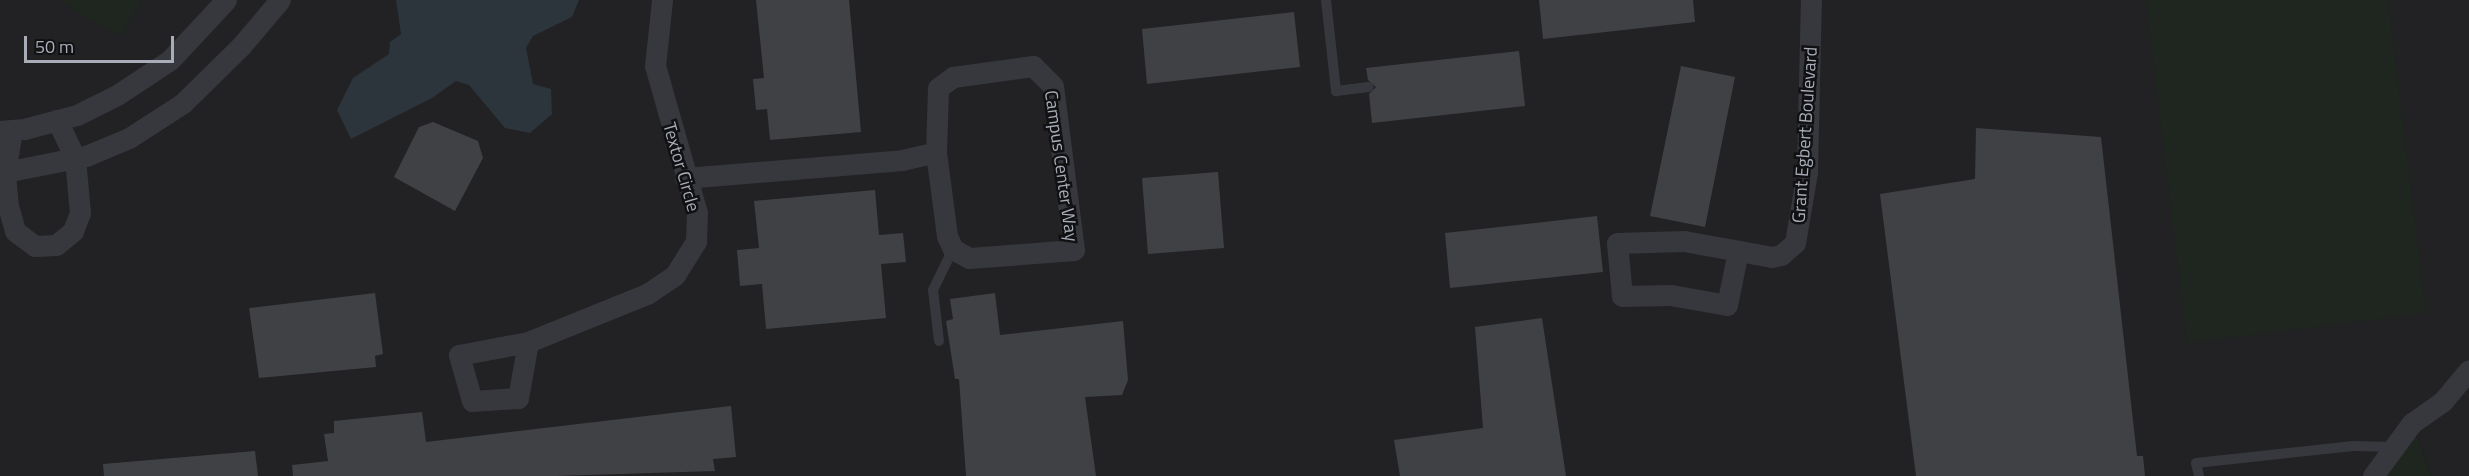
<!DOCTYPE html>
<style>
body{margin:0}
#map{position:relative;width:2469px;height:476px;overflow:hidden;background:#161618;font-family:"Titillium Web",sans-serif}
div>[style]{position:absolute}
.built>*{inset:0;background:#222225}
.green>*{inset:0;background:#1e261f}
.water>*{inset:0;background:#2c353c}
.building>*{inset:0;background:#404145}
.lane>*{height:10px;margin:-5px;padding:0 5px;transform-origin:5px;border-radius:5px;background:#37383d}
.street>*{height:21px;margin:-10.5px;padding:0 10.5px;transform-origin:10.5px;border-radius:10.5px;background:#37383d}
span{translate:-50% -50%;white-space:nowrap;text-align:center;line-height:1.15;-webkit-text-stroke:5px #111113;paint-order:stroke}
.street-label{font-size:18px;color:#a8adb8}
.scale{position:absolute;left:24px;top:36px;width:150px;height:27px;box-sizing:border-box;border:3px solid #a8adb8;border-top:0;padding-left:8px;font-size:18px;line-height:21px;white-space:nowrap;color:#a8adb8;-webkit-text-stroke:4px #111113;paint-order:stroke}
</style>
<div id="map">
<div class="built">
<i style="clip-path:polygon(0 0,2469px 0,2469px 476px,2431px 476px,2416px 434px,2380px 476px,0 476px)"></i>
</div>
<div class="green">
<i style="clip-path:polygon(57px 0,142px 0,121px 36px)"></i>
<i style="clip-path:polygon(2146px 0,2388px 0,2426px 313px,2187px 343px)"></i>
<i style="clip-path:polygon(2416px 434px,2431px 476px,2380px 476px)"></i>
</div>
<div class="water">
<i style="clip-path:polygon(396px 0,579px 0,572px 17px,533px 36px,526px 48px,533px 84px,551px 89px,552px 114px,530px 133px,505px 128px,469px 85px,456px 81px,432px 98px,351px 139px,337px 110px,353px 78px,389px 54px,390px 42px,401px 34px)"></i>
</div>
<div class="building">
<i style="clip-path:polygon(756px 0,849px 0,861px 132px,770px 140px,767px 109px,756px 110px,753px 79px,764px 78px)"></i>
<i style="clip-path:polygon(1539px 0,1693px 0,1695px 22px,1543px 39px)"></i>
<i style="clip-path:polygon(1294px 12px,1300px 67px,1147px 84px,1142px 29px)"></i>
<i style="clip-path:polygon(1519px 51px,1525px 106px,1372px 123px,1369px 94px,1376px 87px,1368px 80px,1366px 68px)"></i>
<i style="clip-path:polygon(1681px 66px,1735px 77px,1705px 227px,1650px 216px)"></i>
<i style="clip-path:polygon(433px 122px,478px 141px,483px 158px,455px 211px,394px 177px,419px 127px)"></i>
<i style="clip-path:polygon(1976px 128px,2101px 137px,2137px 456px,2143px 456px,2145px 476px,1916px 476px,1880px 194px,1975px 179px)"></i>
<i style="clip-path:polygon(1218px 172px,1224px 248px,1148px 254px,1142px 178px)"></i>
<i style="clip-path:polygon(875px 190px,879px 235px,903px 233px,906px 262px,881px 264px,886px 318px,766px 329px,762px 284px,740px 286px,737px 250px,759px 248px,754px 201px)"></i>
<i style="clip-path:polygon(1597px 216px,1603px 272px,1450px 288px,1445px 233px)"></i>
<i style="clip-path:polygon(375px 293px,383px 354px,375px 356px,376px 367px,259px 378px,249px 308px)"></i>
<i style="clip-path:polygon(995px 293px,1000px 335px,1123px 321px,1128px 380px,1122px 395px,1085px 397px,1096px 476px,966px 476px,959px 379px,955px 379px,946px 321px,953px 319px,950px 299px)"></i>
<i style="clip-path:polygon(1542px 318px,1566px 476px,1400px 476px,1394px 440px,1483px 428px,1475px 327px)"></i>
<i style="clip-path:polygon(731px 406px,736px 457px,713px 459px,715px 471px,556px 476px,293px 476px,292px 465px,328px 461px,324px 434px,334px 433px,334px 421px,422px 412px,426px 442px)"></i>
<i style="clip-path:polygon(255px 451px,258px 476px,104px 476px,103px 464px)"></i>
</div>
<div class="lane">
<i style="left:1326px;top:0;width:92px;rotate:83.7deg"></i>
<i style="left:1336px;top:91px;width:33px;rotate:-7deg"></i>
<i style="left:939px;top:341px;width:51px;rotate:-96.7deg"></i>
<i style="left:933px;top:290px;width:46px;rotate:-64deg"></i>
<i style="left:2199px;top:476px;width:13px;rotate:-103deg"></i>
<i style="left:2196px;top:463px;width:158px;rotate:-6.2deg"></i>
<i style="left:2353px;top:446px;width:40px;rotate:1.4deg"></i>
</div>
<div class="street">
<i style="left:1033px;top:66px;width:28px;rotate:45deg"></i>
<i style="left:1053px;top:86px;width:165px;rotate:82.7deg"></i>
<i style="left:1074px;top:250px;width:105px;rotate:175.6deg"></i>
<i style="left:969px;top:258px;width:18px;rotate:-151deg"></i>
<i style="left:953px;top:249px;width:14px;rotate:-115deg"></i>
<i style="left:947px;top:236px;width:85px;rotate:-97.5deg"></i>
<i style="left:936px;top:152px;width:64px;rotate:-88.2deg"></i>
<i style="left:938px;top:88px;width:19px;rotate:-36deg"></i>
<i style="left:953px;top:77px;width:81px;rotate:-7.8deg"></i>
<i style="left:12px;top:130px;width:44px;rotate:99.2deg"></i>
<i style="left:5px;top:173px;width:33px;rotate:85deg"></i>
<i style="left:8px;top:206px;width:26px;rotate:74deg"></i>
<i style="left:15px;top:231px;width:25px;rotate:37deg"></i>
<i style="left:35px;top:246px;width:21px;rotate:-3deg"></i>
<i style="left:56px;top:245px;width:22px;rotate:-39deg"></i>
<i style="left:73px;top:231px;width:19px;rotate:-69deg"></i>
<i style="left:80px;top:213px;width:55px;rotate:-95.2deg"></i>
<i style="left:75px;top:158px;width:42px;rotate:-115.3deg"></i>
<i style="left:0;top:131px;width:24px;rotate:-5deg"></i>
<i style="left:24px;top:129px;width:55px;rotate:-14.8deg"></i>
<i style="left:77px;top:115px;width:45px;rotate:-26.6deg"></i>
<i style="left:117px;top:95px;width:64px;rotate:-33.4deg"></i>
<i style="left:170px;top:60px;width:82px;rotate:-47deg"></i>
<i style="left:0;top:173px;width:88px;rotate:-11.2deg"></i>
<i style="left:86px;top:156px;width:47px;rotate:-22.7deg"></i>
<i style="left:129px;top:138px;width:64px;rotate:-32.9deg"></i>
<i style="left:183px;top:103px;width:81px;rotate:-44.5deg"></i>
<i style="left:241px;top:46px;width:60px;rotate:-49.7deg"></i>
<i style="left:685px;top:178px;width:218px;rotate:-4.7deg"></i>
<i style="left:902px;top:160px;width:35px;rotate:-13deg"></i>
<i style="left:1738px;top:251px;width:55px;rotate:101.5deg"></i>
<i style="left:1727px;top:305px;width:58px;rotate:-170deg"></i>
<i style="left:1670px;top:295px;width:48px;rotate:178.8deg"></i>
<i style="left:1622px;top:296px;width:53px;rotate:-95.4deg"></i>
<i style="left:1617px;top:243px;width:67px;rotate:-1.7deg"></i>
<i style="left:1684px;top:241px;width:89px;rotate:10.3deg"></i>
<i style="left:1772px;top:257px;width:9px;rotate:-13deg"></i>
<i style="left:1781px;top:255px;width:18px;rotate:-41deg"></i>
<i style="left:1795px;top:243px;width:72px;rotate:-80.4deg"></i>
<i style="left:1807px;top:172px;width:172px;rotate:-88.7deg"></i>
<i style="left:528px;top:342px;width:57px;rotate:100.1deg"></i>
<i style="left:518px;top:398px;width:46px;rotate:176.3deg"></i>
<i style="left:472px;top:401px;width:48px;rotate:-105.8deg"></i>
<i style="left:459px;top:355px;width:70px;rotate:-10.7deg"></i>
<i style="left:528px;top:342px;width:128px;rotate:-22deg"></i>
<i style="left:647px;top:294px;width:34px;rotate:-34deg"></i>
<i style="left:675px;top:275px;width:40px;rotate:-58deg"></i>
<i style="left:696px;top:241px;width:28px;rotate:-88deg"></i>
<i style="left:697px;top:213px;width:153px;rotate:-105.9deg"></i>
<i style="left:655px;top:66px;width:66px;rotate:-83.9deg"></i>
<i style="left:2373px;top:476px;width:66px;rotate:-53.7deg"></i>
<i style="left:2412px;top:423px;width:38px;rotate:-35deg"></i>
<i style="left:2443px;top:401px;width:40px;rotate:-50deg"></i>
</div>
<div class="street-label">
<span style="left:1805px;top:135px;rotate:-86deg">Grant Egbert Boulevard</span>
<span style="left:1061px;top:166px;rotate:82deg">Campus Center Way</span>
<span style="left:681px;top:167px;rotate:74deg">Textor Circle</span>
</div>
<div class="scale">50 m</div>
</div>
